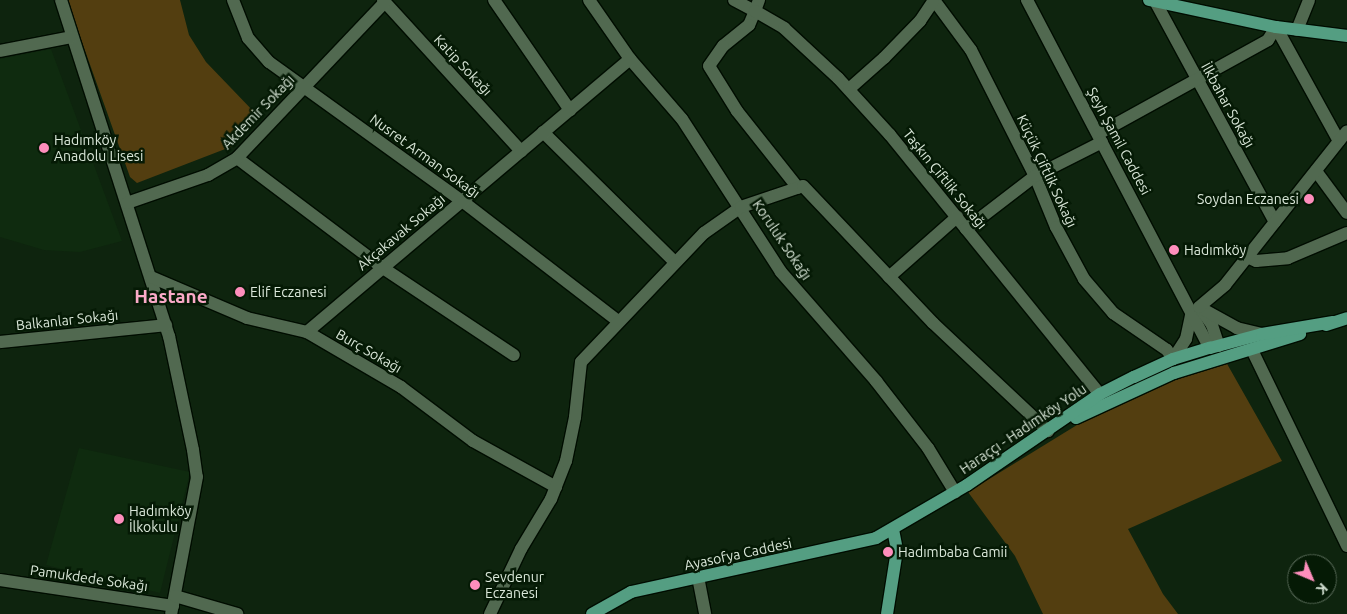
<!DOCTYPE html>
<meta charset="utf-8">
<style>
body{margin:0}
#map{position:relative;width:1347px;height:614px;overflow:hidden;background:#0e240e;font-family:Ubuntu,sans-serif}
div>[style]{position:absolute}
.built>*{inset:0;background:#0f2b0f}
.green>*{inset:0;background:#533e10}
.roads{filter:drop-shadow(1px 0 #000d00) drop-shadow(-1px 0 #000d00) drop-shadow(0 1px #000d00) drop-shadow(0 -1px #000d00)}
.minor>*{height:12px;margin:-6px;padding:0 6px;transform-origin:6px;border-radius:6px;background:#516950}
.major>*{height:12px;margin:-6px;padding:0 6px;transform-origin:6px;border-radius:6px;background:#549e82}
.dots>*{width:14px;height:14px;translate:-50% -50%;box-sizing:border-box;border:2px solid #051a05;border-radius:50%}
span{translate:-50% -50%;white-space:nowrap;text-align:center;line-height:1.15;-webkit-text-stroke:5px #051a05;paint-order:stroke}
.street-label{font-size:14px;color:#dae7d9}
.poi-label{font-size:14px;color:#dae7d9}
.left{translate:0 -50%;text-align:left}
.right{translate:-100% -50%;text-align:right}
.district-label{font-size:19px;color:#faaac8;font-weight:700}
.north{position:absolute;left:1287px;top:554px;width:50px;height:50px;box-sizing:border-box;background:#051a05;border:1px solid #5a6c5a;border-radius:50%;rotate:135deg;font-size:14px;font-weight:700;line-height:20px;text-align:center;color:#dae7d9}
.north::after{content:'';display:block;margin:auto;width:18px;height:22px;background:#fe8ebc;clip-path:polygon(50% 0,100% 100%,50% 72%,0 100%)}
</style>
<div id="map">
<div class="built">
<i style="clip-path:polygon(51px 49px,122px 241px,80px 252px,44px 250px,0 237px,0 59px)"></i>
<i style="clip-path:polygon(79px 448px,190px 472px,160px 593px,46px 565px)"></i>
</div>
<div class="green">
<i style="clip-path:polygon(67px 0,180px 0,189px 35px,206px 62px,257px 115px,233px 146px,137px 183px,130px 177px)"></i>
<i style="clip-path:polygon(1226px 362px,1282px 461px,1128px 529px,1163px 594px,1178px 614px,1043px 614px,1015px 556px,968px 492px,1116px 401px)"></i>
</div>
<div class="roads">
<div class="minor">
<i style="left:61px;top:0;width:353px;rotate:72.2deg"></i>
<i style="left:169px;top:336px;width:116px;rotate:78.1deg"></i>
<i style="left:193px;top:450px;width:27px;rotate:82deg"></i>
<i style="left:197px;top:477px;width:139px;rotate:100.7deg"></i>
<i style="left:233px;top:0;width:41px;rotate:68.5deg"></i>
<i style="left:248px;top:38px;width:32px;rotate:49deg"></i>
<i style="left:269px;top:62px;width:238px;rotate:35.8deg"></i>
<i style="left:462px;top:201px;width:197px;rotate:37.6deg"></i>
<i style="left:383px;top:0;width:205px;rotate:47.6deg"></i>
<i style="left:494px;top:0;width:134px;rotate:55.4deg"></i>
<i style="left:589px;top:0;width:72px;rotate:55.2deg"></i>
<i style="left:630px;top:59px;width:79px;rotate:49.1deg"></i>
<i style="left:682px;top:119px;width:182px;rotate:57.1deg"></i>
<i style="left:781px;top:272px;width:145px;rotate:48.9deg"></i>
<i style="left:876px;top:381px;width:85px;rotate:52.2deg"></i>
<i style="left:928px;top:448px;width:52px;rotate:58.5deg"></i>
<i style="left:734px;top:0;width:24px;rotate:28deg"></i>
<i style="left:755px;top:11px;width:15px;rotate:113deg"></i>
<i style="left:749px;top:25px;width:33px;rotate:141deg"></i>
<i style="left:723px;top:46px;width:24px;rotate:125deg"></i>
<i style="left:709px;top:66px;width:53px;rotate:58.1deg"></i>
<i style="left:737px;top:111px;width:98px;rotate:51.6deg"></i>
<i style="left:759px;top:0;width:12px;rotate:110deg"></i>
<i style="left:755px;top:11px;width:34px;rotate:30deg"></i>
<i style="left:784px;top:28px;width:74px;rotate:42.8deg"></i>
<i style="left:838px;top:78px;width:77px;rotate:47.6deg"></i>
<i style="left:890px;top:135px;width:333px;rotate:51deg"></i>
<i style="left:934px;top:0;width:62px;rotate:53.5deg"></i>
<i style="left:971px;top:50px;width:141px;rotate:63.1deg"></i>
<i style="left:1035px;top:176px;width:55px;rotate:67.6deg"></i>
<i style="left:1056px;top:227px;width:59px;rotate:61.7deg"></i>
<i style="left:1084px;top:279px;width:45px;rotate:49.5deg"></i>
<i style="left:1113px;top:313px;width:65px;rotate:34.4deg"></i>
<i style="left:1167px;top:350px;width:11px;rotate:56deg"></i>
<i style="left:1173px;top:359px;width:24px;rotate:-57deg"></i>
<i style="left:1186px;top:339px;width:24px;rotate:-78deg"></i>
<i style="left:1027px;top:0;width:393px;rotate:62.3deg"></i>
<i style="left:1156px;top:3px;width:249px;rotate:61.5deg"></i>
<i style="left:1276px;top:27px;width:130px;rotate:61.1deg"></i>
<i style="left:1297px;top:30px;width:32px;rotate:-68deg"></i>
<i style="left:0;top:51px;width:73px;rotate:-11deg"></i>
<i style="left:849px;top:89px;width:47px;rotate:-41.5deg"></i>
<i style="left:884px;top:58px;width:52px;rotate:-45.8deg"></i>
<i style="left:920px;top:21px;width:23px;rotate:-56deg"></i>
<i style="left:543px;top:132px;width:184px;rotate:44.6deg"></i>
<i style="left:1098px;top:134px;width:194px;rotate:-28.9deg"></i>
<i style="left:1268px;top:40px;width:15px;rotate:-58deg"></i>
<i style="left:237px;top:158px;width:183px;rotate:37deg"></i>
<i style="left:383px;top:268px;width:157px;rotate:33.6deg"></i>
<i style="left:1316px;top:171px;width:52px;rotate:53.6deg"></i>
<i style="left:127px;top:203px;width:86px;rotate:-19.1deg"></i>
<i style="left:208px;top:175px;width:34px;rotate:-30deg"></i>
<i style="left:237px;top:158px;width:215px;rotate:-46.5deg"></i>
<i style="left:966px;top:229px;width:87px;rotate:-37.5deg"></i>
<i style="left:1035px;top:176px;width:75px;rotate:-26.9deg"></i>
<i style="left:1247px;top:257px;width:10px;rotate:24deg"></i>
<i style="left:1256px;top:261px;width:32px;rotate:-5deg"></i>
<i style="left:1288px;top:258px;width:64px;rotate:-23deg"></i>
<i style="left:151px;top:277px;width:104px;rotate:23.1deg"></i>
<i style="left:247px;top:318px;width:62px;rotate:13.1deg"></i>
<i style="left:307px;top:332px;width:109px;rotate:30.3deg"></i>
<i style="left:401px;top:387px;width:90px;rotate:36.9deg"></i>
<i style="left:473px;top:441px;width:95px;rotate:29deg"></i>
<i style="left:889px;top:277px;width:91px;rotate:-41.4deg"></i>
<i style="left:1202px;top:311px;width:17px;rotate:54deg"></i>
<i style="left:1212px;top:325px;width:22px;rotate:72deg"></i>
<i style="left:307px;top:332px;width:423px;rotate:-40.2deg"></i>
<i style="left:1262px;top:334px;width:26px;rotate:-167deg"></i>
<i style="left:1237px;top:328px;width:43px;rotate:-151.1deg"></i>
<i style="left:1199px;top:307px;width:34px;rotate:-40deg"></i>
<i style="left:1225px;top:285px;width:196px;rotate:-51.6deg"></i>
<i style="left:0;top:342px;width:167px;rotate:-5.8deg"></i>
<i style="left:1252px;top:350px;width:218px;rotate:64.1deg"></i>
<i style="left:698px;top:577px;width:38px;rotate:79deg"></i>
<i style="left:0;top:580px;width:175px;rotate:8.5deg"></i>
<i style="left:175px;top:596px;width:65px;rotate:16.2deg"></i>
<i style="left:490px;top:614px;width:72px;rotate:-64.5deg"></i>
<i style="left:521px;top:549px;width:58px;rotate:-59deg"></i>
<i style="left:551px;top:499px;width:41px;rotate:-68.5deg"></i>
<i style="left:566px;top:461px;width:45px;rotate:-78.4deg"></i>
<i style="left:575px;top:417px;width:55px;rotate:-83.8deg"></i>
<i style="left:581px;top:362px;width:178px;rotate:-46.4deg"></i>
<i style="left:704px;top:233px;width:45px;rotate:-35.1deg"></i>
<i style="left:741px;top:207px;width:65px;rotate:-18.7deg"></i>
<i style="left:803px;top:186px;width:189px;rotate:46.5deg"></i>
<i style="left:933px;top:323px;width:158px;rotate:43.2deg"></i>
</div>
<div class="major">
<i style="left:1149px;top:0;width:130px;rotate:12deg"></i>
<i style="left:1276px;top:27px;width:72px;rotate:7.2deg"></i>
<i style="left:1326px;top:325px;width:22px;rotate:-18deg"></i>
<i style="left:1076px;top:418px;width:108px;rotate:-24.7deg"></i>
<i style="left:1174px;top:373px;width:132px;rotate:-17.2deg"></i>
<i style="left:592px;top:614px;width:45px;rotate:-29.4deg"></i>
<i style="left:631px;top:592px;width:251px;rotate:-12.4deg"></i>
<i style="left:876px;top:538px;width:105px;rotate:-30.2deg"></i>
<i style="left:967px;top:485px;width:161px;rotate:-34.4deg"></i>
<i style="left:1100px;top:394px;width:38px;rotate:-27deg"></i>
<i style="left:1134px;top:377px;width:43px;rotate:-24.8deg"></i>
<i style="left:1173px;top:359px;width:39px;rotate:-17deg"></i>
<i style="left:1210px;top:348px;width:54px;rotate:-15.1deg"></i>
<i style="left:1262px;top:334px;width:72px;rotate:-9.6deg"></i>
<i style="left:887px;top:614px;width:65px;rotate:-81.1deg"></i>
<i style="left:897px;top:550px;width:20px;rotate:-101deg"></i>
</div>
</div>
<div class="dots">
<i style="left:44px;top:148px;background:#fe8ebc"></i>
<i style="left:1309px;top:199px;background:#fe8ebc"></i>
<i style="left:1174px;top:250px;background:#fe8ebc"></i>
<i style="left:240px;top:292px;background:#fe8ebc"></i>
<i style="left:119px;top:519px;background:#fe8ebc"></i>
<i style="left:888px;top:552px;background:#fe8ebc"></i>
<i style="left:475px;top:585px;background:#fe8ebc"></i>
</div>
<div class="street-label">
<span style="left:463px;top:65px;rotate:47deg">Katip Sokağı</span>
<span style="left:1228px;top:105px;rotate:61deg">İlkbahar Sokağı</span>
<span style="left:258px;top:112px;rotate:-46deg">Akdemir Sokağı</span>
<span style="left:1119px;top:141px;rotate:62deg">Şeyh Şamil Caddesi</span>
<span style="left:425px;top:156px;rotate:36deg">Nusret Arman Sokağı</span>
<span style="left:1047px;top:171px;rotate:65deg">Küçük Çiftlik Sokağı</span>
<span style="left:945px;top:179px;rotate:51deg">Taşkın Çiftlik Sokağı</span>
<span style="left:401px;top:232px;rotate:-40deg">Akçakavak Sokağı</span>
<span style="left:782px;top:240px;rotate:56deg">Koruluk Sokağı</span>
<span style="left:67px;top:320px;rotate:-6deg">Balkanlar Sokağı</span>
<span style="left:369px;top:351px;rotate:30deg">Burç Sokağı</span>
<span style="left:1023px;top:429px;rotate:-34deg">Haraççı - Hadımköy Yolu</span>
<span style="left:738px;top:554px;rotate:-12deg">Ayasofya Caddesi</span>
<span style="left:89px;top:578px;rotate:8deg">Pamukdede Sokağı</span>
</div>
<div class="poi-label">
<span class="left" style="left:54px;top:148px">Hadımköy<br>Anadolu Lisesi</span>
<span class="right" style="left:1299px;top:199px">Soydan Eczanesi</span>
<span class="left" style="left:1184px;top:250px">Hadımköy</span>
<span class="left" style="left:250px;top:292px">Elif Eczanesi</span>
<span class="left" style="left:129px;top:519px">Hadımköy<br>İlkokulu</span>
<span class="left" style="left:898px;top:552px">Hadımbaba Camii</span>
<span class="left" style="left:485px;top:585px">Sevdenur<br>Eczanesi</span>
</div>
<div class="district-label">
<span style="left:171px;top:297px">Hastane</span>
</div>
<div class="north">K</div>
</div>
